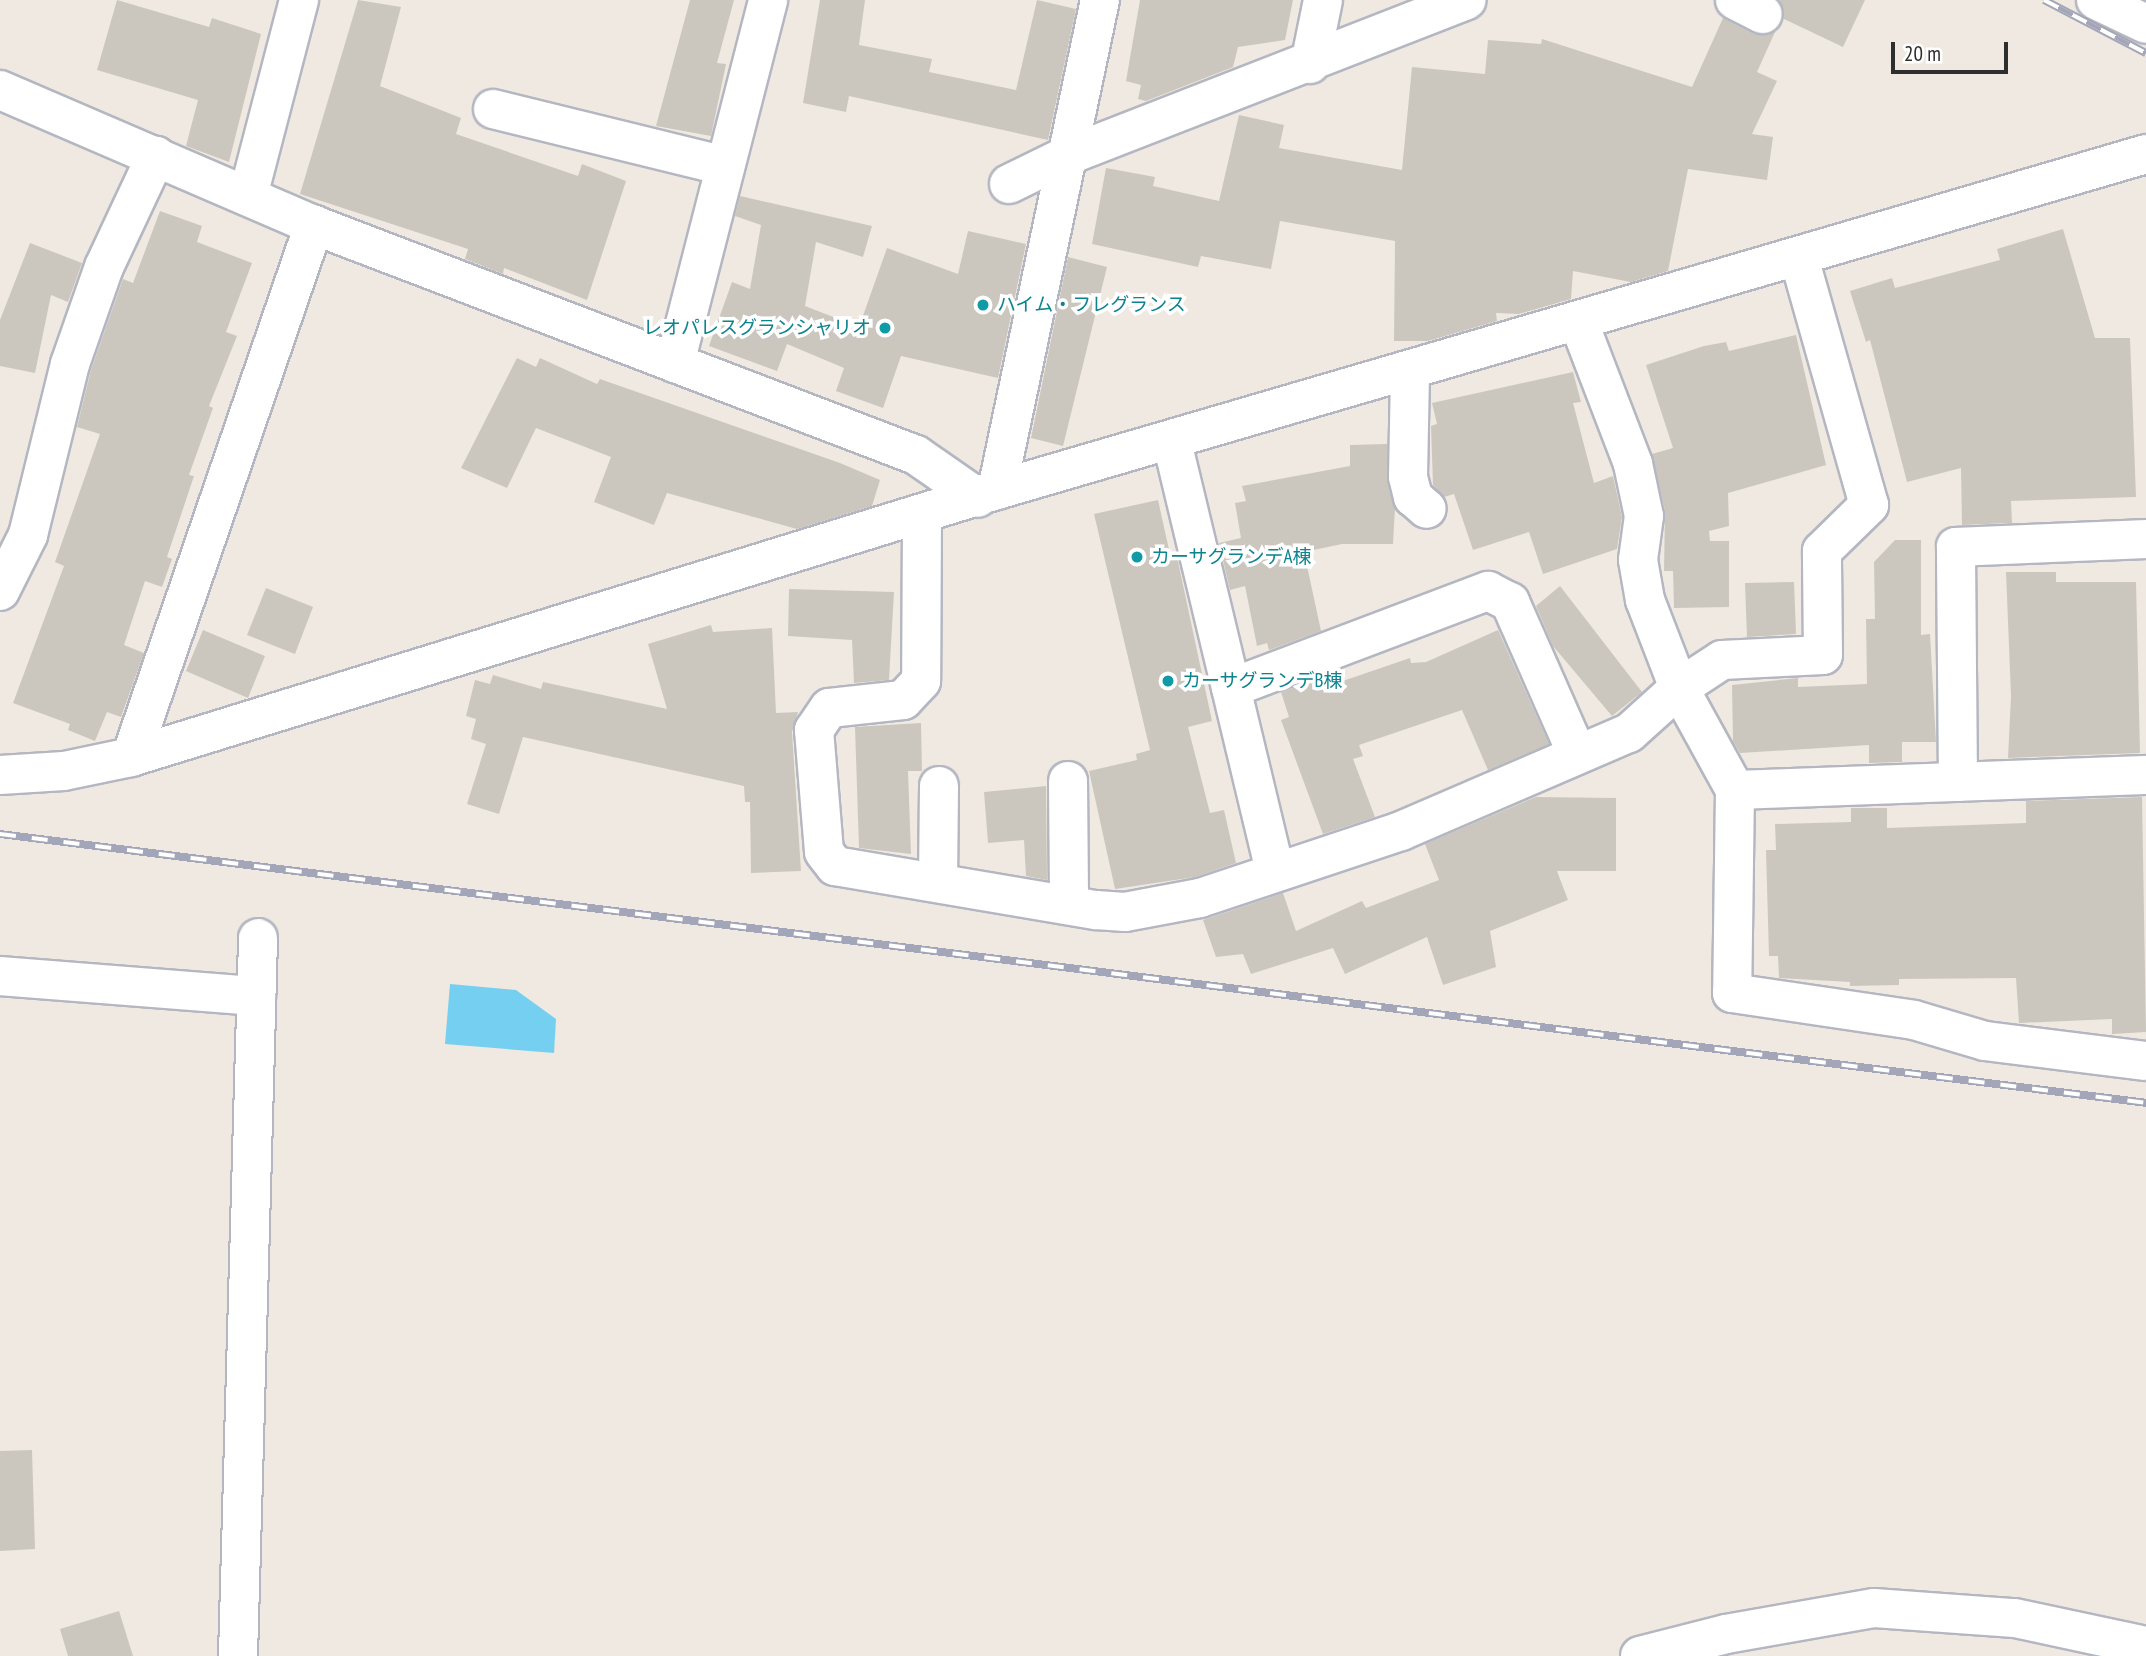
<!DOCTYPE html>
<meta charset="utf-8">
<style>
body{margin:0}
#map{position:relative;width:2146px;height:1656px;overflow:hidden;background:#efe9e1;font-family:"PT Sans Narrow","Noto Sans JP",sans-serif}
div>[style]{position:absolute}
.water>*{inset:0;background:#75cff0}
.building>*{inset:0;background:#cbc7bf}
.roads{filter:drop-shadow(2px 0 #b4b7c1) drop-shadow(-2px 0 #b4b7c1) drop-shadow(0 2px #b4b7c1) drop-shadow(0 -2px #b4b7c1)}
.street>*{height:38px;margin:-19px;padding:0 19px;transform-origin:19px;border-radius:19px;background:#fff}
.rail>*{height:8px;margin-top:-4px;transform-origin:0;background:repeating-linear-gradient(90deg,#fff 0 16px,#a3a6b8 0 32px);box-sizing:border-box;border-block:2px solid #a3a6b8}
.dots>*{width:19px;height:19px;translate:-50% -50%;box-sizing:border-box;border:4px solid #fff;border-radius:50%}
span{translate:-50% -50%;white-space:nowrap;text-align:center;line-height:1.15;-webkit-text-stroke:7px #fff;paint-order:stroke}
.culture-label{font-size:19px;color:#0d838f}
.left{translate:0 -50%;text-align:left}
.right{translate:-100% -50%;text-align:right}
.scale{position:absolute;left:1891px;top:42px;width:117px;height:32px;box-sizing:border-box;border:4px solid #2e2e2e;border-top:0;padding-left:9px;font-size:21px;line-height:24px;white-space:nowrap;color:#2e2e2e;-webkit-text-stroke:5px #fff;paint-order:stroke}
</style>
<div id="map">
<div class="water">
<i style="clip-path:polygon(450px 984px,516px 990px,556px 1019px,554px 1053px,445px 1044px)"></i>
</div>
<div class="building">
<i style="clip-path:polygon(117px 0,209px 27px,212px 18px,261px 34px,229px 162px,186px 146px,198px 100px,97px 70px)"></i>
<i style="clip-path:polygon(358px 0,401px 7px,380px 86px,461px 118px,456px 134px,578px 176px,582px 164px,626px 181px,587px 300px,504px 268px,503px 274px,465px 259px,468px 249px,300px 194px)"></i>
<i style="clip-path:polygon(690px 0,734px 0,717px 63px,726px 64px,711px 136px,656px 126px)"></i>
<i style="clip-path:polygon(820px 0,865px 0,859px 45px,932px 59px,929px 72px,1016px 90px,1037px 0,1076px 9px,1048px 140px,849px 96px,846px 112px,803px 103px)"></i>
<i style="clip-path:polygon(1140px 0,1293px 0,1285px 40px,1238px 47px,1233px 67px,1146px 101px,1138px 99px,1141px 85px,1126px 81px)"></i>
<i style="clip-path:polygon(1779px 0,1865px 0,1843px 47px,1784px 19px)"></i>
<i style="clip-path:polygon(1723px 18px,1754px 34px,1775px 32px,1757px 72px,1777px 81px,1752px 134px,1773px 137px,1767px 180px,1688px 169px,1668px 271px,1631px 282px,1573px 271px,1571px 299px,1519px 314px,1496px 313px,1497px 321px,1428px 341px,1394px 341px,1395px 241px,1280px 221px,1271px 269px,1201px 256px,1198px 267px,1092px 244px,1106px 168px,1155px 177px,1153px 186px,1219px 201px,1239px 115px,1284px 125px,1279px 148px,1402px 170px,1412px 67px,1485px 74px,1488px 40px,1541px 44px,1542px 39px,1692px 87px)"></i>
<i style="clip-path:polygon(740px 196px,872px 226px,863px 257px,816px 242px,805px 306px,859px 327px,887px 248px,958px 274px,968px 231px,1026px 244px,998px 378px,901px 356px,883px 408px,836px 391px,844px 368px,787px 344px,777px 371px,709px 346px,732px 282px,750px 289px,761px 225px,735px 216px)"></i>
<i style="clip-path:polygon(160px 211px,202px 226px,197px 242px,252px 263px,226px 332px,237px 336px,209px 406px,213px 408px,189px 475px,194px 476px,167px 557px,172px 559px,162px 587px,145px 581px,124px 645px,144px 653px,121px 717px,107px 712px,95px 741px,68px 730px,70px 724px,13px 703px,64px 566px,55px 562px,100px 434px,77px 427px,91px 370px,123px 279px,133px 283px)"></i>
<i style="clip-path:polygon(2063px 229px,2095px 338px,2130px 338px,2136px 497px,2011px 501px,2012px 523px,1962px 525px,1961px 468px,1907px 482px,1870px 340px,1866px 342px,1850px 291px,1892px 278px,1895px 288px,2000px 260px,1997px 249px)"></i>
<i style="clip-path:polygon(30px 243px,82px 263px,68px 302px,51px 295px,35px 373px,0 366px,0 320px)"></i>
<i style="clip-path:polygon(1068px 257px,1107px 267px,1063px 446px,1031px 438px)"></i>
<i style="clip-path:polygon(1796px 335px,1826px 465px,1728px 493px,1729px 526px,1709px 531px,1710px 541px,1729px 541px,1729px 607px,1674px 608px,1673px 571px,1664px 571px,1665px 511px,1652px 454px,1673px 448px,1646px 365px,1704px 346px,1726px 342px,1729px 351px)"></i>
<i style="clip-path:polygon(517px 358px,536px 367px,540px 358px,597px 384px,600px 379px,840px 463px,880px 480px,872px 506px,797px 529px,667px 493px,654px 525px,594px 502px,611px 457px,536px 428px,507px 488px,461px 468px)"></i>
<i style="clip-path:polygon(1573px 372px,1581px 402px,1573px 403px,1594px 483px,1613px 476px,1622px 517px,1617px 549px,1543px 574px,1529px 532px,1473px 550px,1454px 494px,1444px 497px,1433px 485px,1431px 426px,1437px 424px,1432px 403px)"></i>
<i style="clip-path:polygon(1387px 444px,1387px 482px,1395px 508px,1393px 544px,1342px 544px,1304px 552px,1321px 631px,1269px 650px,1267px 643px,1257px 646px,1245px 586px,1230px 590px,1219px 543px,1241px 538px,1235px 503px,1246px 501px,1242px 486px,1350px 466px,1350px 445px)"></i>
<i style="clip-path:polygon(1158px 500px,1170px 554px,1176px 552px,1212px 721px,1188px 727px,1210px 813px,1224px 810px,1236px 863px,1195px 877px,1115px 889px,1089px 771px,1137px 760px,1136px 754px,1150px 750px,1094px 514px)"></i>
<i style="clip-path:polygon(1895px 540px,1921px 540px,1921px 635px,1930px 634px,1936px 742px,1902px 742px,1902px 762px,1869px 763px,1869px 745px,1740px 753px,1733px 741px,1732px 685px,1798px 678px,1798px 687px,1867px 684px,1866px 619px,1875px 619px,1874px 562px)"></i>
<i style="clip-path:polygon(2006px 572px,2056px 572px,2056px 582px,2136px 582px,2140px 753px,2008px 758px,2011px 696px)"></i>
<i style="clip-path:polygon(1794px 582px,1796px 634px,1747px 637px,1745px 583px)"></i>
<i style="clip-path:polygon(1560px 586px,1642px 692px,1612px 716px,1553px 646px,1536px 606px)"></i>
<i style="clip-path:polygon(266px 588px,313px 607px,295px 654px,247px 635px)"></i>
<i style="clip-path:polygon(789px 589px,894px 592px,889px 680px,854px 683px,852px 640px,788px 636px)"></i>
<i style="clip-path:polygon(711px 625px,713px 632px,772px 628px,776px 713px,798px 712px,792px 732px,801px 871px,751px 873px,750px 802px,745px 802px,744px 786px,523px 737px,499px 814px,467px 804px,486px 744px,471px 739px,476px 719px,466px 716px,475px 680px,490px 684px,493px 675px,541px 689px,543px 682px,667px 709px,648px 644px)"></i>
<i style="clip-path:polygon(203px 630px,265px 656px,248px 698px,186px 671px)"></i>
<i style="clip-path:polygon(1498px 630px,1549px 744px,1488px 770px,1462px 710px,1359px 745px,1363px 756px,1353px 759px,1375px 817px,1323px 834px,1281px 720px,1289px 717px,1281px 692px,1331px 674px,1337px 683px,1410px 658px,1411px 663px,1426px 662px)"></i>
<i style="clip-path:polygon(921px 723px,922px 771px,908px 771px,911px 854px,859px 848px,855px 727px)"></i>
<i style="clip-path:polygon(1046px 786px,1047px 880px,1026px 876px,1024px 840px,988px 843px,984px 792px)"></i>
<i style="clip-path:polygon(1536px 797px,1616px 798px,1616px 871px,1557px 871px,1568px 900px,1490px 931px,1496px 967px,1443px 985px,1427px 937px,1345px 974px,1333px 948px,1251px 974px,1243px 954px,1216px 957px,1203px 920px,1283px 893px,1296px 931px,1362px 901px,1366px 908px,1439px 880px,1425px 844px)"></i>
<i style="clip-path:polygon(2142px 797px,2146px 1032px,2112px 1034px,2112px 1019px,2019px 1023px,2016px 978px,1899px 979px,1899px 985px,1850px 986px,1850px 982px,1779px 978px,1778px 956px,1769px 956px,1766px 850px,1776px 850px,1775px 824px,1851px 822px,1851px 808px,1887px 808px,1887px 828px,2026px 823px,2026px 801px)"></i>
<i style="clip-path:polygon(32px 1450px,35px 1549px,0 1551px,0 1451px)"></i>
<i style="clip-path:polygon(119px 1611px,133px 1656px,68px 1656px,60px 1629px)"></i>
</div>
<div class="roads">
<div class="street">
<i style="left:1735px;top:0;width:31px;rotate:27deg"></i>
<i style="left:2096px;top:0;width:55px;rotate:25.6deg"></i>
<i style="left:1310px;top:64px;width:65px;rotate:-78.5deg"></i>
<i style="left:0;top:90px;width:342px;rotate:23.3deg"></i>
<i style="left:314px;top:225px;width:644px;rotate:20.91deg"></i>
<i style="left:916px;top:455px;width:75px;rotate:34.7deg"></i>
<i style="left:493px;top:109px;width:239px;rotate:13.8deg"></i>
<i style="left:1009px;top:184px;width:61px;rotate:-26.1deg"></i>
<i style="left:1064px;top:157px;width:432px;rotate:-21.3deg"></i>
<i style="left:248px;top:196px;width:203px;rotate:-75.4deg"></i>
<i style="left:1579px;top:323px;width:151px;rotate:69deg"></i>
<i style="left:1633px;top:464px;width:53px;rotate:78.1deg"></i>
<i style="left:1644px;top:516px;width:44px;rotate:97.8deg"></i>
<i style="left:1638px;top:560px;width:41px;rotate:80.1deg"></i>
<i style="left:1645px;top:600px;width:94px;rotate:68.9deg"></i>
<i style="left:1679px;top:688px;width:116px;rotate:61.2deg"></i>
<i style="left:1735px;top:790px;width:203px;rotate:90.8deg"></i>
<i style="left:1732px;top:993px;width:184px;rotate:8.4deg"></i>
<i style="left:1914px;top:1020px;width:74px;rotate:16.5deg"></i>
<i style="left:1985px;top:1041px;width:162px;rotate:7.1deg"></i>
<i style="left:675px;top:363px;width:375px;rotate:-75.6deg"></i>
<i style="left:1410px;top:373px;width:104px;rotate:91.1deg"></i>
<i style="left:1408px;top:477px;width:21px;rotate:76deg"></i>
<i style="left:1413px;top:497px;width:18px;rotate:41deg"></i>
<i style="left:1172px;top:442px;width:441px;rotate:76.5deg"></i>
<i style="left:997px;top:490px;width:501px;rotate:-78.13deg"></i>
<i style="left:922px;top:517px;width:164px;rotate:90.3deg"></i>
<i style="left:921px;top:681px;width:26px;rotate:133deg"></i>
<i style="left:903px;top:700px;width:74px;rotate:173.8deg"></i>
<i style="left:829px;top:708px;width:27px;rotate:124deg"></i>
<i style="left:814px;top:730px;width:122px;rotate:85.3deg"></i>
<i style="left:824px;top:852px;width:18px;rotate:52deg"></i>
<i style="left:835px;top:866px;width:265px;rotate:9.6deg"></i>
<i style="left:1096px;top:910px;width:29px;rotate:4deg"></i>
<i style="left:1125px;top:912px;width:76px;rotate:-10.6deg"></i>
<i style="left:1200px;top:898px;width:212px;rotate:-18.4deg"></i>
<i style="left:1401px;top:831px;width:248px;rotate:-23.3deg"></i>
<i style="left:1629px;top:733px;width:67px;rotate:-42deg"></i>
<i style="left:1679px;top:688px;width:51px;rotate:-33.1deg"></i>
<i style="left:1722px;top:660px;width:101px;rotate:-2.8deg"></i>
<i style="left:1823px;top:655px;width:104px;rotate:-90.6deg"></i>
<i style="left:1822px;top:551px;width:66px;rotate:-44.4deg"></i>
<i style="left:1869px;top:505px;width:258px;rotate:-105.8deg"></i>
<i style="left:0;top:591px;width:63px;rotate:-63.4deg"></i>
<i style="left:28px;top:535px;width:176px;rotate:-76.2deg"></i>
<i style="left:70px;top:364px;width:103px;rotate:-70.7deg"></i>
<i style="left:104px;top:267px;width:123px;rotate:-64.9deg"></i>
<i style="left:1231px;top:688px;width:275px;rotate:-20.7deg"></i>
<i style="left:1488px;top:591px;width:25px;rotate:27deg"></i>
<i style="left:1510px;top:602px;width:166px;rotate:66.2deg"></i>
<i style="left:131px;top:757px;width:563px;rotate:-71.02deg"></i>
<i style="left:0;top:775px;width:64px;rotate:-3.6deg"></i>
<i style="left:64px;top:771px;width:68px;rotate:-11.8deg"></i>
<i style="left:131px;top:757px;width:906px;rotate:-17.14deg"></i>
<i style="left:997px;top:490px;width:1197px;rotate:-16.3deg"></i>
<i style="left:1068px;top:781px;width:124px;rotate:89.5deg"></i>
<i style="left:1958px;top:782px;width:235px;rotate:-90.5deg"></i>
<i style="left:1956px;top:547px;width:190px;rotate:-2.4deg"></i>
<i style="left:1735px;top:790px;width:411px;rotate:-2.1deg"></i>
<i style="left:938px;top:883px;width:97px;rotate:-89.4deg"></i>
<i style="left:0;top:976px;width:257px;rotate:4.5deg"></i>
<i style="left:238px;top:1656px;width:718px;rotate:-88.4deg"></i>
<i style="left:1640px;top:1656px;width:89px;rotate:-14.3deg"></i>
<i style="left:1726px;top:1634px;width:150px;rotate:-10deg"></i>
<i style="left:1874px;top:1608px;width:141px;rotate:4.1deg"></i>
<i style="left:2015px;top:1618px;width:134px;rotate:12.1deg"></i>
</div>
</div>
<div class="rail">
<i style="left:2044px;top:0;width:115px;rotate:27.5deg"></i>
<i style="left:0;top:834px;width:2163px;rotate:7.14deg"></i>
</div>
<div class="dots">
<i style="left:983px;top:305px;background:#0f9aa8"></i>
<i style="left:885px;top:328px;background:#0f9aa8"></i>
<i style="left:1137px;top:557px;background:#0f9aa8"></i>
<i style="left:1168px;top:681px;background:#0f9aa8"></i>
</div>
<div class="culture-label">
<span class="left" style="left:997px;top:305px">ハイム・フレグランス</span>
<span class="right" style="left:871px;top:328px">レオパレスグランシャリオ</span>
<span class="left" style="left:1151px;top:557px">カーサグランデA棟</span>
<span class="left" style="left:1182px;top:681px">カーサグランデB棟</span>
</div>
<div class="scale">20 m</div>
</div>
